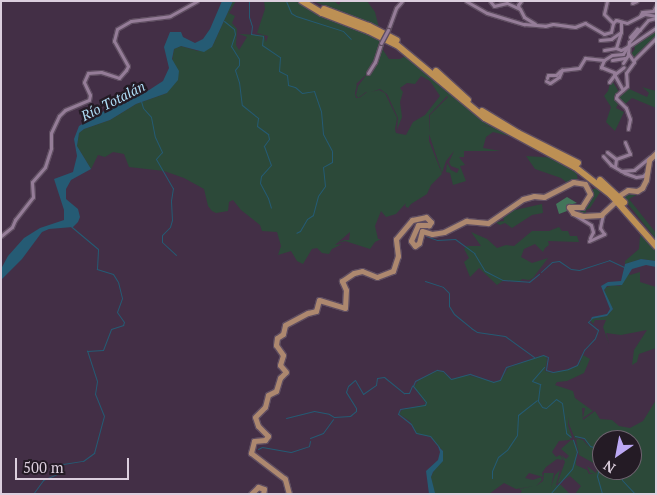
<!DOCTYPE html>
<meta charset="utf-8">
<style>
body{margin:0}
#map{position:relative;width:657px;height:495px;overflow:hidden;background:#432f46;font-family:"PT Serif",serif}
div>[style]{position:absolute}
.green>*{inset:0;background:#2c4939}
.forest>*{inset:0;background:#43755a}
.water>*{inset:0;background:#255b74}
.stream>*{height:1px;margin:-0.5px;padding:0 0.5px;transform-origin:0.5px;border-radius:0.5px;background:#255b74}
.roads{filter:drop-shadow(1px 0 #5f4e61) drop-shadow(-1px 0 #5f4e61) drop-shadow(0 1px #5f4e61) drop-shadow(0 -1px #5f4e61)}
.minor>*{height:3px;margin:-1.5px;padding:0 1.5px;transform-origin:1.5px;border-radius:1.5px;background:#957d98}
.major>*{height:5px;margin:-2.5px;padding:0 2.5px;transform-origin:2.5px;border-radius:2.5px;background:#ad886f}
.highway>*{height:6px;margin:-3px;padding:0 3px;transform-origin:3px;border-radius:3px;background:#bd9054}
.bridges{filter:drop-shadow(1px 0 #5f4e61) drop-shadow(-1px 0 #5f4e61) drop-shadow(0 1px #5f4e61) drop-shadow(0 -1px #5f4e61)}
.minor-bridge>*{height:3px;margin:-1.5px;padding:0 1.5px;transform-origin:1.5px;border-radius:1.5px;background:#957d98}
span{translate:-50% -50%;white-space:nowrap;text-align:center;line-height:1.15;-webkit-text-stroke:5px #241b25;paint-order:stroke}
.water-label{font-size:14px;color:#b0dff8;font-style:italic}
.frame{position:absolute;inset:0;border:2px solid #dccfde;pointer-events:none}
.north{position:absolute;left:592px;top:430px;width:50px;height:50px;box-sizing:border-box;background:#241b25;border:1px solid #6e636f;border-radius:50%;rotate:213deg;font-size:14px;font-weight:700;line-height:20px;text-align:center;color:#dccfde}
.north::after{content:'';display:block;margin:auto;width:18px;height:22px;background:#bda9f5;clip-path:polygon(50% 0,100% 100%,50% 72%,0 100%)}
.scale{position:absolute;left:15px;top:458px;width:114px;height:22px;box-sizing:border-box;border:2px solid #dccfde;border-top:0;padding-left:6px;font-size:15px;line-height:18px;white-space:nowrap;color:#dccfde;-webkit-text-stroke:4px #241b25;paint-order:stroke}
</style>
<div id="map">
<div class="green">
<i style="clip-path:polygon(evenodd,233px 1px,236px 1px,229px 13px,235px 16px,232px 23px,237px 29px,236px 45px,239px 50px,247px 37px,239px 34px,264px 35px,266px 42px,268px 36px,257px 33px,265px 9px,264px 1px,301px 1px,385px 41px,383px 50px,389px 59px,400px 59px,407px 55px,474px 113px,493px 127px,479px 125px,496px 128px,509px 136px,493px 132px,486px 137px,483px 148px,501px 151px,464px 151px,464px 157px,459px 157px,465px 165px,460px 166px,466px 181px,453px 185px,450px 173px,446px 172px,447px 163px,451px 170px,457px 173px,459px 169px,451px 166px,449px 162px,454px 151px,446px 161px,442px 173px,429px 134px,430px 115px,448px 97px,447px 96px,429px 115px,429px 141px,442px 174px,431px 185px,427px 194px,411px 204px,408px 208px,405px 206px,406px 203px,396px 214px,386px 217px,381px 211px,375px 226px,378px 239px,381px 239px,375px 242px,370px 249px,345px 241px,338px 243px,344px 240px,349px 240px,350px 232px,335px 245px,342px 244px,332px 249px,329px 254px,322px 253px,317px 248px,312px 249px,303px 264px,297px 261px,291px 251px,278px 255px,281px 246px,277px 232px,262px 231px,260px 225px,241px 210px,233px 200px,229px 202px,228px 211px,216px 213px,212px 211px,208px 206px,204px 189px,184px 178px,164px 171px,129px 167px,124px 154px,113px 152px,105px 157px,98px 155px,91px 169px,77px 146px,79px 133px,84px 129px,110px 120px,136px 104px,167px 93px,174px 49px,181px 46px,198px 51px,212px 47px,233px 1px,380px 43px,375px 64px,358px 86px,356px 95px,358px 98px,366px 92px,367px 92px,359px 98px,356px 98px,355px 93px,357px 85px,356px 84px,368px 73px,375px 62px,380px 43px,233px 1px,421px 76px,430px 81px,440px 96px,425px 115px,413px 122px,406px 135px,396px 133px,395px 129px,397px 118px,385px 93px,379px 90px,371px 92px,380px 89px,387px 94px,398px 118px,397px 130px,402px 117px,400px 102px,403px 92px,400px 88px,407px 83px,415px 84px,421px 76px)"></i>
<i style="clip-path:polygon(313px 1px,334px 1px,339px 5px,341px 1px,367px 1px,375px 12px,379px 28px)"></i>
<i style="clip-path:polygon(656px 29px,656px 37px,634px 58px,630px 55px,635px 49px,633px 44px)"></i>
<i style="clip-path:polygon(611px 79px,619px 92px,614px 96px,619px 102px,616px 108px,624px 112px,615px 131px,606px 122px,611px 107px,604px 96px,608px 91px)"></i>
<i style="clip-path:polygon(642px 87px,656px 91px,656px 108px,632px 98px,624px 105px,617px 97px,627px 88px,647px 97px,649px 93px)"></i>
<i style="clip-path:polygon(526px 156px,557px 158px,576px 170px,578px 181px,566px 182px,561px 178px,535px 169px)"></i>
<i style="clip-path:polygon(649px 176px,648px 184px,644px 191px,629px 199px,656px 233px,656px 261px,641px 259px,625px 264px,625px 261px,639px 249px,640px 236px,644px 235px,651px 242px,655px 238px,620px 194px,637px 192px)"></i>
<i style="clip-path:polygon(600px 188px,602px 189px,590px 208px,586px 210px,586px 215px,577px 214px,570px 207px,577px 208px,591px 197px,593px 189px)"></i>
<i style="clip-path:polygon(560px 190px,544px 200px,535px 198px,517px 206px,515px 210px,542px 204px,543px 213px,532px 215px,512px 228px,505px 223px,500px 225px,495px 222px,504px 221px,502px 214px,521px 201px,535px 196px,543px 198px)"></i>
<i style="clip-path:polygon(559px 227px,562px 231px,568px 231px,570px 236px,577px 236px,579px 242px,548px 241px,549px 245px,545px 248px,543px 252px,535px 244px,524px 249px,521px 257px,532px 263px,548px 258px,533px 278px,529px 280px,522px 279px,519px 282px,504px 280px,497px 285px,479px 268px,470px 277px,464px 262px,469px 258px,464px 249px,467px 246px,481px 246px,471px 232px,487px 239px,497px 248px,506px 245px,514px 246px,532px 231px,549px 231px)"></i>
<i style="clip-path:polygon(640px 272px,640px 282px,656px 287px,656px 348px,639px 354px,637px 362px,632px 365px,634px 350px,647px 330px,621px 335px,606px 333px,609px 344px,603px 327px,606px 320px,595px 320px,593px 324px,591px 321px,591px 319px,607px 316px,613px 309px,605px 295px,605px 288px,612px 285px,620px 286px,628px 273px,630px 275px)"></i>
<i style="clip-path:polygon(evenodd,583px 355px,590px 359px,584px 373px,567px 381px,557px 382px,555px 385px,573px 391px,575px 398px,593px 411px,583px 418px,585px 408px,582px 408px,583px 420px,595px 411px,600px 419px,612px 420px,619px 426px,630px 428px,643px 421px,656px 400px,656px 494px,575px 494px,581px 486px,570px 476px,557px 484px,565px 462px,561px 455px,566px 459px,569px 456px,561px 449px,571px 440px,574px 440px,577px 447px,576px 465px,587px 470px,589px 474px,594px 474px,590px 473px,587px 466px,596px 473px,600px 457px,599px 455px,597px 465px,579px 455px,576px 440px,578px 438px,583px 440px,590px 448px,584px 439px,579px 437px,575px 439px,569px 424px,569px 417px,568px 425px,572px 437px,569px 440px,559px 441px,552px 452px,556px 457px,560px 455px,563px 460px,557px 459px,546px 467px,542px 473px,543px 477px,529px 473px,525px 478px,533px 480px,541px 477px,542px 480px,536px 486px,543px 481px,544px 473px,554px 473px,551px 487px,555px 475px,560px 470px,556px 485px,561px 485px,570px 494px,520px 494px,522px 491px,519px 489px,534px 486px,516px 489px,504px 483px,489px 494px,434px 494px,431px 477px,443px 451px,431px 437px,417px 434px,410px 421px,399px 414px,402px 410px,426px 404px,414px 387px,418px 381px,436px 371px,443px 372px,451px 379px,467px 375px,495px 382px,501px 380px,508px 368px,540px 356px,546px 356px,547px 360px,545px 371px,552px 373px,573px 368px,579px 365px,583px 355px,602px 440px,632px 440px,632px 470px,602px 470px,602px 440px)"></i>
</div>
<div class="forest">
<i style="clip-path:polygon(567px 197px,577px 203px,568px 205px,567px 211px,559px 214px,556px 204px)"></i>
</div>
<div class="water">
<i style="clip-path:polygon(222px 1px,233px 1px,212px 47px,204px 52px,181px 46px,174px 49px,172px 59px,179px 71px,178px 80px,167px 93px,136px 104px,110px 120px,84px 129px,79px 133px,77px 146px,91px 169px,71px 180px,66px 189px,66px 199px,78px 209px,80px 217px,78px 222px,73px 227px,49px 229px,42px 232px,22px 259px,1px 280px,1px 269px,8px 256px,24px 238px,40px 228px,64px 220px,64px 210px,54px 179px,73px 172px,77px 156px,74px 139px,79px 126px,119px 102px,146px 92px,163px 81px,169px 68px,164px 47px,170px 32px,181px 32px,183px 37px,195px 43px,203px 39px,210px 29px)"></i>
<i style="clip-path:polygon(641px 259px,656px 261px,656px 267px,646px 265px,632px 269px,622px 285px,607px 286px,604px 290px,613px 309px,607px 316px,591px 319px,592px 317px,607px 314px,610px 309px,601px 286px,608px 282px,621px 281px,625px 264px)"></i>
<i style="clip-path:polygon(438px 446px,443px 451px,443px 461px,433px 472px,431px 477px,435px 493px,429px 494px,426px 471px,438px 460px,440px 452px)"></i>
</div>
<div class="stream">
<i style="left:249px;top:1px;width:16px;rotate:90deg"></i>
<i style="left:249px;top:17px;width:9px;rotate:72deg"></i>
<i style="left:252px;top:26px;width:8px;rotate:97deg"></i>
<i style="left:251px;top:34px;width:12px;rotate:9deg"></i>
<i style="left:263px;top:36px;width:9px;rotate:96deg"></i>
<i style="left:262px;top:45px;width:22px;rotate:34deg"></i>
<i style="left:280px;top:57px;width:14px;rotate:94deg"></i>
<i style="left:279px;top:71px;width:9px;rotate:27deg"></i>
<i style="left:287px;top:75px;width:10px;rotate:84deg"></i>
<i style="left:288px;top:85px;width:7px;rotate:16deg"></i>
<i style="left:295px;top:87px;width:9px;rotate:41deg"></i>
<i style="left:302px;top:93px;width:12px;rotate:-9deg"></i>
<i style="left:314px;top:91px;width:21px;rotate:71deg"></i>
<i style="left:321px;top:111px;width:23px;rotate:85deg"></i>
<i style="left:323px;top:134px;width:19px;rotate:62deg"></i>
<i style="left:332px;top:151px;width:11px;rotate:90deg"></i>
<i style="left:332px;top:162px;width:10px;rotate:151deg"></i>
<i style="left:323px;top:167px;width:19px;rotate:84deg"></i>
<i style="left:325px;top:186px;width:12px;rotate:125deg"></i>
<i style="left:318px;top:196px;width:20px;rotate:105deg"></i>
<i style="left:313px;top:215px;width:7px;rotate:146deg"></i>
<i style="left:307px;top:219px;width:14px;rotate:120deg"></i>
<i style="left:300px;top:231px;width:4px;rotate:153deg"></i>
<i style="left:286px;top:1px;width:13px;rotate:67deg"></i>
<i style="left:291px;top:13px;width:6px;rotate:31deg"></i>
<i style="left:296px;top:16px;width:49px;rotate:17.7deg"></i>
<i style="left:343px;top:31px;width:11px;rotate:45deg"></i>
<i style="left:224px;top:21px;width:13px;rotate:39deg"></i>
<i style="left:234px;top:29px;width:5px;rotate:79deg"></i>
<i style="left:235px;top:34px;width:13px;rotate:108deg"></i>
<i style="left:231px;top:46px;width:15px;rotate:58deg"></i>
<i style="left:239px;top:59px;width:6px;rotate:90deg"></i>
<i style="left:239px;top:65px;width:6px;rotate:129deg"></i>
<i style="left:235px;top:70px;width:13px;rotate:72deg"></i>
<i style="left:239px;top:82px;width:23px;rotate:83deg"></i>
<i style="left:242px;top:105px;width:21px;rotate:39deg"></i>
<i style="left:258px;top:118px;width:8px;rotate:97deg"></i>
<i style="left:257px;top:126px;width:14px;rotate:36deg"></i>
<i style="left:268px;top:134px;width:5px;rotate:79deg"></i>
<i style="left:269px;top:139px;width:9px;rotate:126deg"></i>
<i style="left:264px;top:146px;width:20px;rotate:70deg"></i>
<i style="left:271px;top:165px;width:15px;rotate:132deg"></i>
<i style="left:261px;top:176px;width:7px;rotate:98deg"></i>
<i style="left:260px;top:183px;width:17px;rotate:62deg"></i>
<i style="left:268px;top:198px;width:10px;rotate:73deg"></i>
<i style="left:141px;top:101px;width:7px;rotate:74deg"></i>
<i style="left:143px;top:108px;width:12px;rotate:48deg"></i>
<i style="left:151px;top:117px;width:20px;rotate:79deg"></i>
<i style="left:155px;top:137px;width:17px;rotate:65deg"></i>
<i style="left:162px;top:152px;width:9px;rotate:131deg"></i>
<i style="left:156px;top:159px;width:34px;rotate:60deg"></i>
<i style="left:173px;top:188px;width:13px;rotate:99deg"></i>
<i style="left:171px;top:201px;width:19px;rotate:87deg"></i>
<i style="left:172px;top:220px;width:7px;rotate:106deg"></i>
<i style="left:170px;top:227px;width:11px;rotate:135deg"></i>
<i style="left:162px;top:235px;width:7px;rotate:90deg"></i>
<i style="left:162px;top:242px;width:19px;rotate:43deg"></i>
<i style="left:426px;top:236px;width:12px;rotate:20deg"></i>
<i style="left:437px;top:240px;width:18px;rotate:-3deg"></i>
<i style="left:455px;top:239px;width:24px;rotate:36deg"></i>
<i style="left:474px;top:253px;width:21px;rotate:59deg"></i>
<i style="left:485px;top:271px;width:20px;rotate:27deg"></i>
<i style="left:503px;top:280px;width:26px;rotate:4deg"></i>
<i style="left:529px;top:282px;width:13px;rotate:-39deg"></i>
<i style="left:541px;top:272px;width:15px;rotate:-42deg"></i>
<i style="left:552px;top:262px;width:7px;rotate:-8deg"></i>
<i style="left:559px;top:261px;width:14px;rotate:34deg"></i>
<i style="left:571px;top:269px;width:8px;rotate:7deg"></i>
<i style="left:579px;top:270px;width:32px;rotate:-18deg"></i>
<i style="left:609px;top:260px;width:17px;rotate:25deg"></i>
<i style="left:425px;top:281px;width:19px;rotate:18deg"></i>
<i style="left:443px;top:287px;width:8px;rotate:45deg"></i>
<i style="left:449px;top:293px;width:13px;rotate:90deg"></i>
<i style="left:449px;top:306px;width:9px;rotate:58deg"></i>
<i style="left:454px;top:314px;width:22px;rotate:39deg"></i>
<i style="left:471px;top:328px;width:7px;rotate:34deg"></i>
<i style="left:477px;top:332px;width:28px;rotate:8deg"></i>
<i style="left:505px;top:336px;width:36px;rotate:36deg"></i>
<i style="left:544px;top:367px;width:18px;rotate:131deg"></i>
<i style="left:532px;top:381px;width:9px;rotate:21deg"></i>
<i style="left:540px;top:384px;width:17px;rotate:97deg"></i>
<i style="left:538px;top:401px;width:7px;rotate:56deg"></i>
<i style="left:542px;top:407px;width:4px;rotate:14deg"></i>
<i style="left:546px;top:408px;width:13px;rotate:-42deg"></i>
<i style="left:556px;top:399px;width:7px;rotate:34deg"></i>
<i style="left:562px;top:403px;width:30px;rotate:82deg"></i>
<i style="left:566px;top:433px;width:6px;rotate:39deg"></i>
<i style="left:286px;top:418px;width:29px;rotate:-14deg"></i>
<i style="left:314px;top:411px;width:15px;rotate:11deg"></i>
<i style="left:329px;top:414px;width:6px;rotate:31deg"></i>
<i style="left:334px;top:417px;width:16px;rotate:-4deg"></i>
<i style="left:350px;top:416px;width:8px;rotate:-40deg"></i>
<i style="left:356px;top:411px;width:3px;rotate:-90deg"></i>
<i style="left:356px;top:408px;width:19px;rotate:-122deg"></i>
<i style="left:346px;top:392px;width:6px;rotate:-72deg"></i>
<i style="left:348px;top:386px;width:9px;rotate:-41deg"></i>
<i style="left:355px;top:380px;width:16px;rotate:60deg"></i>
<i style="left:363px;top:394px;width:16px;rotate:-35deg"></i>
<i style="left:376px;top:385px;width:7px;rotate:-82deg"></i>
<i style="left:377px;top:378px;width:7px;rotate:-8deg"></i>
<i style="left:384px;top:377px;width:26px;rotate:39deg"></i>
<i style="left:404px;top:393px;width:5px"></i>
<i style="left:409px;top:393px;width:8px;rotate:-67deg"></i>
<i style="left:575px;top:436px;width:9px;rotate:13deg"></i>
<i style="left:584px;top:438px;width:10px;rotate:53deg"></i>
<i style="left:590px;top:446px;width:13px;rotate:18deg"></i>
<i style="left:310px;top:438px;width:14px;rotate:-21deg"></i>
<i style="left:323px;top:433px;width:17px;rotate:-54deg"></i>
<i style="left:439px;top:447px;width:14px;rotate:-129deg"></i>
<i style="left:430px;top:436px;width:14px;rotate:-168deg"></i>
<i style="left:416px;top:433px;width:10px;rotate:-119deg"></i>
<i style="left:411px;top:424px;width:16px;rotate:-142deg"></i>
<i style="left:398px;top:414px;width:5px;rotate:-68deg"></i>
<i style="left:400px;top:409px;width:25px;rotate:-9deg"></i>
<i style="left:425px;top:405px;width:3px;rotate:-72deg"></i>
<i style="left:426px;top:402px;width:21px;rotate:-129deg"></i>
<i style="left:413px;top:386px;width:5px;rotate:-68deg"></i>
<i style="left:415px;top:381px;width:25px;rotate:-27deg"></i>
<i style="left:437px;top:370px;width:6px;rotate:9deg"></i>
<i style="left:443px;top:371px;width:11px;rotate:45deg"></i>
<i style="left:451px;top:379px;width:20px;rotate:-15deg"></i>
<i style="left:470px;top:374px;width:24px;rotate:19deg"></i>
<i style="left:493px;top:382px;width:7px;rotate:-16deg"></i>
<i style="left:500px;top:380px;width:14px;rotate:-65deg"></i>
<i style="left:506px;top:367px;width:39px;rotate:-18deg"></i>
<i style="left:543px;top:355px;width:5px;rotate:22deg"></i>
<i style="left:548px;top:357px;width:13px;rotate:99deg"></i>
<i style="left:546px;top:370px;width:7px;rotate:16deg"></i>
<i style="left:553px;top:372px;width:15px;rotate:-11deg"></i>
<i style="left:568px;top:369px;width:10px;rotate:-24deg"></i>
<i style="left:577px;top:365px;width:17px;rotate:-65deg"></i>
<i style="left:584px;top:350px;width:16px;rotate:-47deg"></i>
<i style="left:595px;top:338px;width:9px;rotate:-69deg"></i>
<i style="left:598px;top:330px;width:13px;rotate:-141deg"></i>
<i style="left:588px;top:322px;width:6px;rotate:-45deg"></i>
<i style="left:258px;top:449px;width:4px;rotate:-27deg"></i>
<i style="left:262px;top:447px;width:29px;rotate:10deg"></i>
<i style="left:291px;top:452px;width:19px;rotate:-18deg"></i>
<i style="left:309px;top:446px;width:5px;rotate:-79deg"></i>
<i style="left:602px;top:456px;width:21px;rotate:104deg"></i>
<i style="left:597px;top:476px;width:19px;rotate:74deg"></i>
<i style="left:619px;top:470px;width:10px;rotate:73deg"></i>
<i style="left:622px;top:480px;width:19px;rotate:47deg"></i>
<i style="left:492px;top:478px;width:7px;rotate:-90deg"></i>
<i style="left:492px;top:471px;width:15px;rotate:-67deg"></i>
<i style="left:498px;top:457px;width:11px;rotate:-38deg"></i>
<i style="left:507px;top:450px;width:18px;rotate:-56deg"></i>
<i style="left:517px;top:435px;width:20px;rotate:-87deg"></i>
<i style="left:518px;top:415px;width:24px;rotate:-38deg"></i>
<i style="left:33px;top:494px;width:17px;rotate:-54deg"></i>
<i style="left:43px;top:480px;width:15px;rotate:-23deg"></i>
<i style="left:57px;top:474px;width:12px;rotate:-59deg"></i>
<i style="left:63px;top:464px;width:20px;rotate:-9deg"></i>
<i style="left:83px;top:461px;width:14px;rotate:-36deg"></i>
<i style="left:94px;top:453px;width:38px;rotate:-75deg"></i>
<i style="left:104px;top:416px;width:24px;rotate:-112deg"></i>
<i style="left:95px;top:394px;width:13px;rotate:-81deg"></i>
<i style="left:97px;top:381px;width:32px;rotate:-108deg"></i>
<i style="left:87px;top:351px;width:16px;rotate:-4deg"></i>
<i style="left:103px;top:350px;width:22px;rotate:-69deg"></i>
<i style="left:111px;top:329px;width:13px;rotate:-18deg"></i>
<i style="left:123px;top:325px;width:3px;rotate:-72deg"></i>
<i style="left:124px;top:322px;width:12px;rotate:-125deg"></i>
<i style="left:117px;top:312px;width:15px;rotate:-70deg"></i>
<i style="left:122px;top:298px;width:16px;rotate:-104deg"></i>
<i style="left:118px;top:282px;width:9px;rotate:-122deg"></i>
<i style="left:113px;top:274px;width:17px;rotate:-163deg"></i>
<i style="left:97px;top:269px;width:20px;rotate:-87deg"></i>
<i style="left:98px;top:249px;width:35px;rotate:-140deg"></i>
<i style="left:550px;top:494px;width:33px;rotate:-49deg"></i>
<i style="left:572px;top:469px;width:18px;rotate:-74deg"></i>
<i style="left:577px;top:452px;width:13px;rotate:-108deg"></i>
</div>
<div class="roads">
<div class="minor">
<i style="left:466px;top:1px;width:24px;rotate:30deg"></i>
<i style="left:487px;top:13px;width:39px;rotate:17deg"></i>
<i style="left:524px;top:24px;width:21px;rotate:5deg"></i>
<i style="left:545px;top:26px;width:8px;rotate:-14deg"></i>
<i style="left:553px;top:24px;width:22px;rotate:8deg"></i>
<i style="left:575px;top:27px;width:11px;rotate:-22deg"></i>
<i style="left:585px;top:23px;width:22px;rotate:30deg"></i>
<i style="left:604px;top:34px;width:7px;rotate:-16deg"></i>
<i style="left:611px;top:32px;width:9px;rotate:-77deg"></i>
<i style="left:490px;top:1px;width:6px;rotate:51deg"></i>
<i style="left:494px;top:6px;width:13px;rotate:-13deg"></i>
<i style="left:507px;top:3px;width:14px;rotate:25deg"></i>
<i style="left:520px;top:9px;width:9px;rotate:63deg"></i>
<i style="left:524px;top:17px;width:13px;rotate:32deg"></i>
<i style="left:607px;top:1px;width:13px;rotate:103deg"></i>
<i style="left:604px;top:14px;width:13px;rotate:45deg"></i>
<i style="left:632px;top:3px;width:5px;rotate:-22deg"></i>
<i style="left:519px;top:8px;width:3px;rotate:-108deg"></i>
<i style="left:518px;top:5px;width:5px;rotate:-53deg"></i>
<i style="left:640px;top:16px;width:4px;rotate:-63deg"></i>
<i style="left:642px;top:12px;width:11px;rotate:-5deg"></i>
<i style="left:653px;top:11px;width:6px;rotate:-59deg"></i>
<i style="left:613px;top:23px;width:4px;rotate:-45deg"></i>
<i style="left:616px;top:20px;width:11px;rotate:15deg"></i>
<i style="left:627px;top:23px;width:20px;rotate:-27deg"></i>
<i style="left:645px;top:14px;width:11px;rotate:10deg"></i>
<i style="left:388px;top:30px;width:23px;rotate:-70deg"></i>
<i style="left:396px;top:8px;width:9px;rotate:-49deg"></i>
<i style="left:630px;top:37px;width:11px;rotate:-49deg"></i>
<i style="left:637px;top:29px;width:3px;rotate:18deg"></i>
<i style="left:600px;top:40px;width:11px;rotate:-5deg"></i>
<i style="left:611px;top:39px;width:12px;rotate:-35deg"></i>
<i style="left:621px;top:32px;width:10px;rotate:-90deg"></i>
<i style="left:629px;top:46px;width:32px;rotate:-34deg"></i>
<i style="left:616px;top:48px;width:5px;rotate:22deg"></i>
<i style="left:621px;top:50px;width:7px;rotate:-27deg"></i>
<i style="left:604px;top:50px;width:12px;rotate:-9deg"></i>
<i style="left:616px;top:48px;width:17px;rotate:-73deg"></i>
<i style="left:604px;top:60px;width:8px;rotate:113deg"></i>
<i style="left:601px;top:67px;width:16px;rotate:22deg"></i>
<i style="left:612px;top:60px;width:13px;rotate:-9deg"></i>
<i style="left:634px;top:60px;width:31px;rotate:-45deg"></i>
<i style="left:623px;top:63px;width:9px;rotate:-58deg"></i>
<i style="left:628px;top:55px;width:13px;rotate:-86deg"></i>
<i style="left:629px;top:42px;width:29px;rotate:-49deg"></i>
<i style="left:648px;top:20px;width:8px;rotate:-14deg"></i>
<i style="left:368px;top:73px;width:13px;rotate:-58deg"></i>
<i style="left:375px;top:62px;width:20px;rotate:-72deg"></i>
<i style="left:614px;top:74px;width:18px;rotate:61deg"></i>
<i style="left:547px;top:78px;width:3px;rotate:-72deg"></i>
<i style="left:548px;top:75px;width:8px"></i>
<i style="left:556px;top:75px;width:6px;rotate:-45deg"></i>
<i style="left:546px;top:81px;width:4px;rotate:27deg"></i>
<i style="left:550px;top:83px;width:11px;rotate:-34deg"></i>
<i style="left:559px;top:77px;width:8px;rotate:-67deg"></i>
<i style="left:562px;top:70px;width:17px;rotate:-7deg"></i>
<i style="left:579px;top:68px;width:12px;rotate:-59deg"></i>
<i style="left:585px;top:58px;width:19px;rotate:6deg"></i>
<i style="left:604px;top:60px;width:9px;rotate:-32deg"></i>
<i style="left:612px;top:55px;width:11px;rotate:-5deg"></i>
<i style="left:623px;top:54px;width:9px;rotate:-58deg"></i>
<i style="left:609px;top:82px;width:10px;rotate:-53deg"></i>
<i style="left:615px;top:74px;width:11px;rotate:-38deg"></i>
<i style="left:628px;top:129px;width:10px;rotate:-79deg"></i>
<i style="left:630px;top:119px;width:12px;rotate:-110deg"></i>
<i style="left:626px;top:108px;width:14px;rotate:-135deg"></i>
<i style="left:616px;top:98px;width:3px;rotate:-72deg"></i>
<i style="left:617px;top:95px;width:13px;rotate:-42deg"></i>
<i style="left:627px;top:86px;width:13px;rotate:-94deg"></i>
<i style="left:626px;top:73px;width:14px;rotate:-54deg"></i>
<i style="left:634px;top:62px;width:11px;rotate:-124deg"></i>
<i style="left:607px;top:152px;width:11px;rotate:38deg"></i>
<i style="left:616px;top:159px;width:8px;rotate:97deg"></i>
<i style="left:603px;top:156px;width:12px;rotate:48deg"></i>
<i style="left:611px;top:165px;width:16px;rotate:30deg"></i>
<i style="left:625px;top:173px;width:12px;rotate:20deg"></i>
<i style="left:636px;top:177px;width:7px;rotate:-8deg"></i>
<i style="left:643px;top:176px;width:4px;rotate:-45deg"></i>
<i style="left:616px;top:159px;width:15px;rotate:-20deg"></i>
<i style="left:630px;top:154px;width:13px;rotate:-113deg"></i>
<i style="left:621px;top:171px;width:13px;rotate:-4deg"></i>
<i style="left:634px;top:170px;width:21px;rotate:-39deg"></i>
<i style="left:575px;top:215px;width:19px;rotate:32deg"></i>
<i style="left:591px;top:225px;width:7px;rotate:74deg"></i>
<i style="left:593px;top:232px;width:7px;rotate:117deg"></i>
<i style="left:1px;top:236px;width:14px;rotate:-39deg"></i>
<i style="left:12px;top:227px;width:8px;rotate:-67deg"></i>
<i style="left:15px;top:220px;width:29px;rotate:-52deg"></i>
<i style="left:33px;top:197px;width:15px;rotate:-94deg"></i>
<i style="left:32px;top:182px;width:20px;rotate:-49deg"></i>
<i style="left:45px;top:167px;width:20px;rotate:-72deg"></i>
<i style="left:51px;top:148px;width:15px;rotate:-90deg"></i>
<i style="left:51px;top:133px;width:19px;rotate:-65deg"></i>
<i style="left:59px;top:116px;width:8px;rotate:-45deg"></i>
<i style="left:65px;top:110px;width:26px;rotate:-23deg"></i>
<i style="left:89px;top:100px;width:5px;rotate:-79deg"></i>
<i style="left:90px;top:95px;width:14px;rotate:-115deg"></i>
<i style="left:84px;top:82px;width:10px;rotate:-66deg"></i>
<i style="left:88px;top:73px;width:13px;rotate:-4deg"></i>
<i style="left:101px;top:72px;width:19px;rotate:18deg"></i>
<i style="left:119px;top:78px;width:11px;rotate:-49deg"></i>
<i style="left:126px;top:70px;width:4px;rotate:-63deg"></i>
<i style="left:128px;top:66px;width:29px;rotate:-119deg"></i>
<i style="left:114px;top:41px;width:12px;rotate:-76deg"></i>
<i style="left:117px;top:29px;width:16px;rotate:-30deg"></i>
<i style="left:131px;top:21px;width:39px;rotate:-7deg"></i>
<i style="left:170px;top:16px;width:31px;rotate:-29deg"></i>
<i style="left:589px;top:241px;width:17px;rotate:-25deg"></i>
<i style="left:604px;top:234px;width:7px;rotate:-124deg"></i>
<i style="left:600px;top:228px;width:14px;rotate:-78deg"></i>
</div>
<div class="major">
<i style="left:620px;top:195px;width:9px;rotate:-32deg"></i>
<i style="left:628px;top:190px;width:9px;rotate:6deg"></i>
<i style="left:637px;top:191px;width:6px;rotate:-31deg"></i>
<i style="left:642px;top:188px;width:9px;rotate:-63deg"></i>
<i style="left:646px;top:180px;width:20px;rotate:-81deg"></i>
<i style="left:649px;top:160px;width:10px;rotate:-45deg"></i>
<i style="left:251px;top:494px;width:10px;rotate:-45deg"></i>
<i style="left:258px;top:487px;width:6px;rotate:18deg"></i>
<i style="left:264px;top:489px;width:5px;rotate:101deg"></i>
<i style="left:289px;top:494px;width:16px;rotate:-105deg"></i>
<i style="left:285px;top:479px;width:43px;rotate:-142.6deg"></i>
<i style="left:251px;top:453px;width:12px;rotate:-76deg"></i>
<i style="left:254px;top:441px;width:11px;rotate:-5deg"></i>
<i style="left:265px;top:440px;width:5px;rotate:-53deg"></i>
<i style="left:268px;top:436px;width:14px;rotate:-135deg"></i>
<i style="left:258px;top:426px;width:9px;rotate:-108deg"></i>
<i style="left:255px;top:417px;width:14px;rotate:-45deg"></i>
<i style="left:265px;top:407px;width:12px;rotate:-76deg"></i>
<i style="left:268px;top:395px;width:9px;rotate:-27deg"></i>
<i style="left:276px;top:391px;width:14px;rotate:-73deg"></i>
<i style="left:280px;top:378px;width:8px;rotate:-45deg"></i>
<i style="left:286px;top:372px;width:9px;rotate:-131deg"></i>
<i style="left:280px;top:365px;width:10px;rotate:-73deg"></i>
<i style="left:283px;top:355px;width:12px;rotate:-125deg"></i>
<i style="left:276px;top:345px;width:7px;rotate:-82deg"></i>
<i style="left:277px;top:338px;width:7px;rotate:-34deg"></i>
<i style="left:283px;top:334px;width:9px;rotate:-77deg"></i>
<i style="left:285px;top:325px;width:26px;rotate:-28deg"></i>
<i style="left:308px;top:313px;width:8px;rotate:-14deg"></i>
<i style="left:316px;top:311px;width:11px;rotate:-75deg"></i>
<i style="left:319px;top:300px;width:27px;rotate:17deg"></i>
<i style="left:345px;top:308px;width:18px;rotate:-87deg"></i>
<i style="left:346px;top:290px;width:10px;rotate:-114deg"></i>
<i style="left:342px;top:281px;width:14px;rotate:-34deg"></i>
<i style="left:354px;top:273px;width:8px;rotate:-14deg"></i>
<i style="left:362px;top:271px;width:16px;rotate:22deg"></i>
<i style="left:377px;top:277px;width:17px;rotate:-21deg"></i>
<i style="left:393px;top:271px;width:16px;rotate:-72deg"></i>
<i style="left:398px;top:256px;width:17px;rotate:-97deg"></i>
<i style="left:396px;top:239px;width:25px;rotate:-50deg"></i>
<i style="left:412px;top:220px;width:14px;rotate:-12deg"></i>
<i style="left:426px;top:217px;width:7px;rotate:45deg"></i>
<i style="left:431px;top:222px;width:4px;rotate:124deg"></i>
<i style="left:429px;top:225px;width:11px;rotate:180deg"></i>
<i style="left:418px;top:225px;width:17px;rotate:114deg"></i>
<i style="left:411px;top:241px;width:6px;rotate:51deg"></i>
<i style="left:415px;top:246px;width:5px;rotate:-37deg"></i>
<i style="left:419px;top:243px;width:12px;rotate:-76deg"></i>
<i style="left:422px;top:231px;width:10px;rotate:17deg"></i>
<i style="left:432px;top:234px;width:12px;rotate:-9deg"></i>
<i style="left:444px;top:232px;width:25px;rotate:-27deg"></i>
<i style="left:466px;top:221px;width:22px;rotate:5deg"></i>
<i style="left:488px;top:223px;width:42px;rotate:-34.4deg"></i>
<i style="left:523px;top:199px;width:11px;rotate:-15deg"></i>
<i style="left:534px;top:196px;width:10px;rotate:6deg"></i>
<i style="left:544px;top:197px;width:33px;rotate:-27deg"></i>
<i style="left:573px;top:182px;width:12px;rotate:9deg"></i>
<i style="left:585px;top:184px;width:11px;rotate:63deg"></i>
<i style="left:590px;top:194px;width:15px;rotate:122deg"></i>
<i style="left:582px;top:207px;width:13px;rotate:180deg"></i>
<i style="left:569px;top:207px;width:7px;rotate:56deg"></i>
<i style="left:573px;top:213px;width:10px;rotate:17deg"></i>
<i style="left:583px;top:216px;width:18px;rotate:-3deg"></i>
<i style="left:601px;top:215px;width:19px;rotate:-43deg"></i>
</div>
<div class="highway">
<i style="left:302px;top:1px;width:23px;rotate:31deg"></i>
<i style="left:322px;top:13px;width:50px;rotate:21deg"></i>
<i style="left:369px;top:31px;width:31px;rotate:27deg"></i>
<i style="left:397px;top:45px;width:114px;rotate:39.7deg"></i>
<i style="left:485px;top:118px;width:102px;rotate:28.6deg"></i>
<i style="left:575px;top:167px;width:46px;rotate:37.9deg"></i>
<i style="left:611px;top:195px;width:68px;rotate:48.6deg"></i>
<i style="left:324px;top:9px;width:48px;rotate:20.7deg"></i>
<i style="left:369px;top:26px;width:31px;rotate:27deg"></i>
<i style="left:436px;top:71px;width:43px;rotate:42.2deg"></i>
<i style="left:482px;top:111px;width:42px;rotate:31.4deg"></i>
<i style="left:518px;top:133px;width:67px;rotate:26.6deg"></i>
<i style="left:600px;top:180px;width:33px;rotate:43deg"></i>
</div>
</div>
<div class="bridges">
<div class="minor-bridge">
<i style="left:381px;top:43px;width:15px;rotate:-62deg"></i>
</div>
</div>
<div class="water-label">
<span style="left:113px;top:101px;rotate:-27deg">Río Totalán</span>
</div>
<div class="frame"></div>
<div class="north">N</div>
<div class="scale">500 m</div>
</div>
